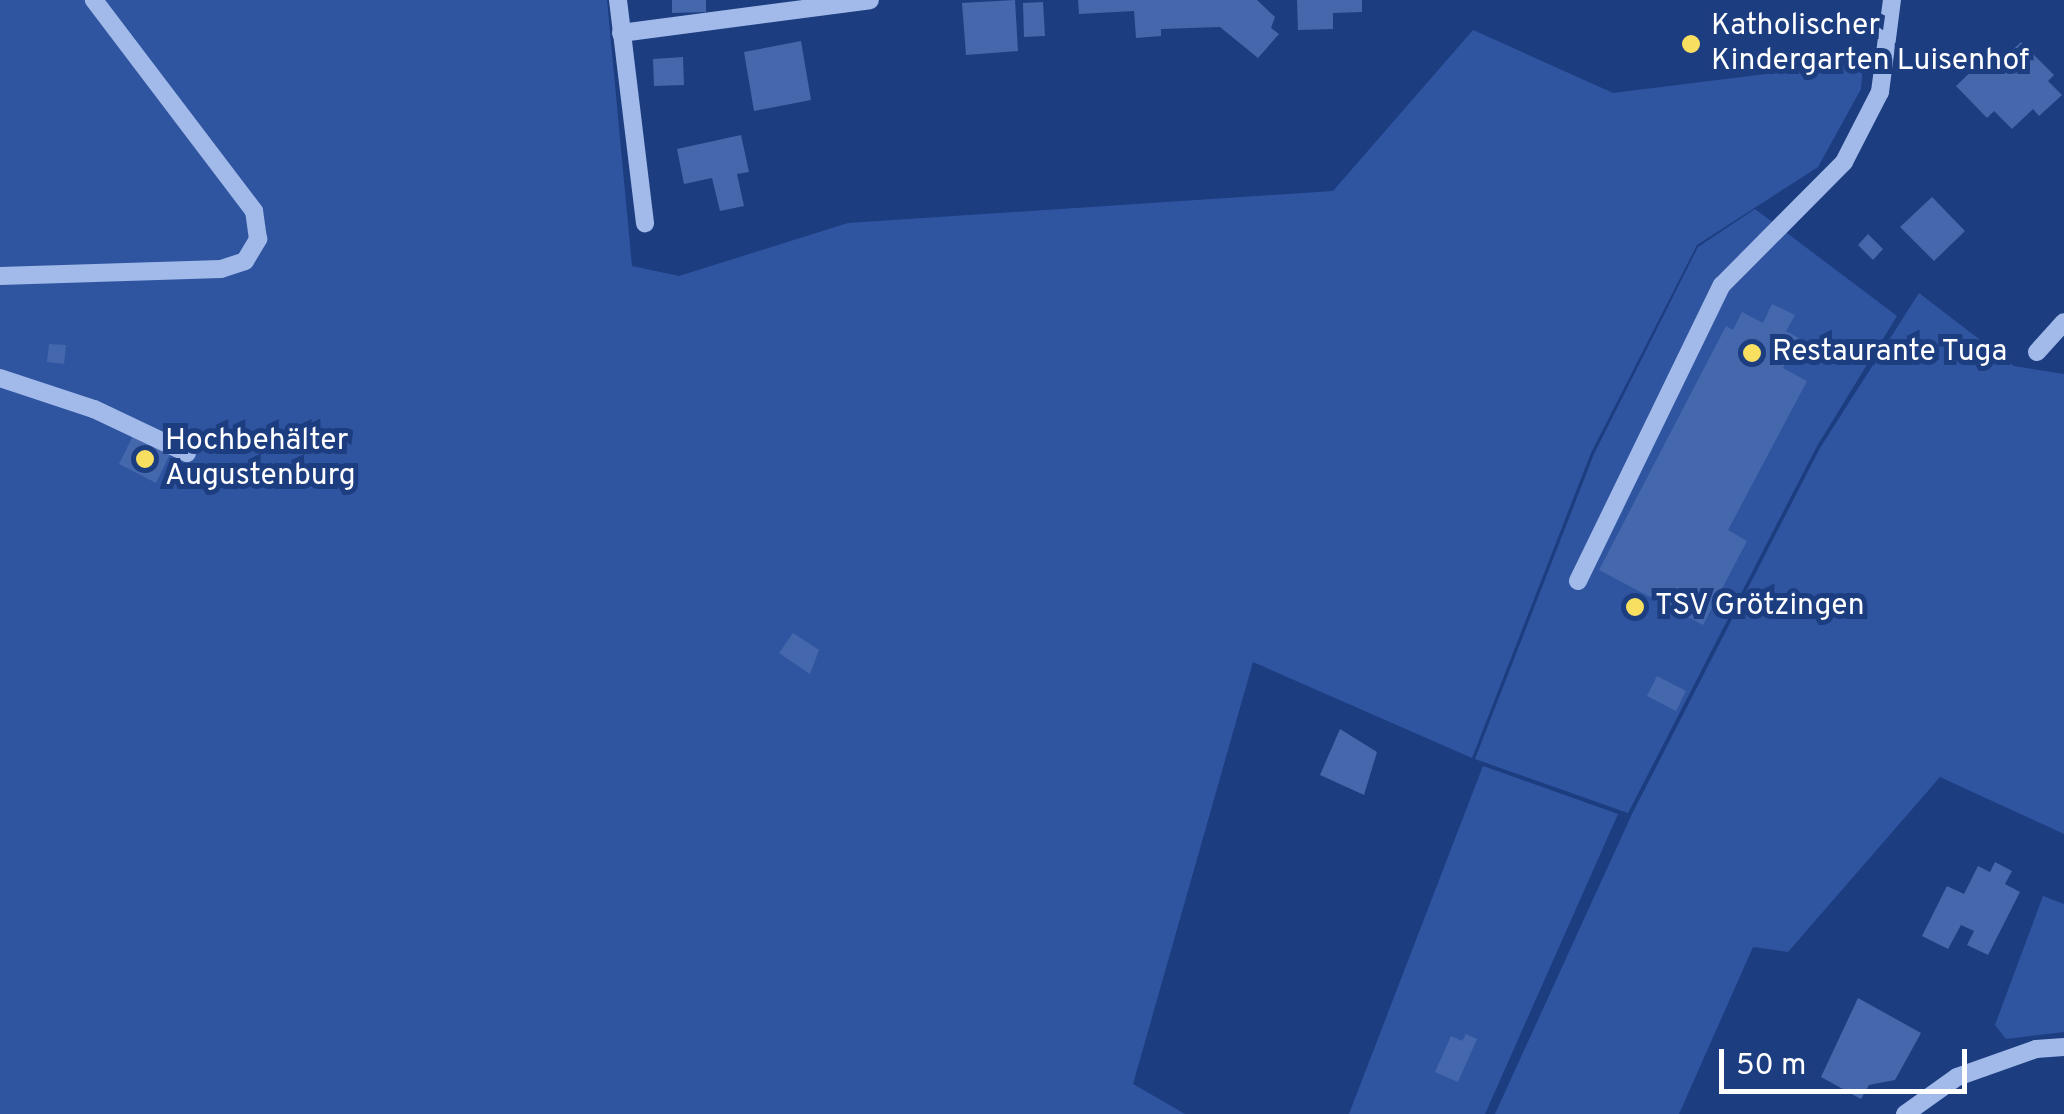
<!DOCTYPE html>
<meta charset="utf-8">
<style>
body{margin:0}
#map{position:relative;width:2064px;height:1114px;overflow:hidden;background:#1d3d81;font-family:Overpass,sans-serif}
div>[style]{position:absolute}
.green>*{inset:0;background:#3055a0}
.building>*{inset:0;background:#4567ab}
.minor>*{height:18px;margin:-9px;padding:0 9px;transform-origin:9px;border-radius:9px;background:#a2bae9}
.dots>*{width:28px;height:28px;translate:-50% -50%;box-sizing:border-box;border:5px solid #1d3d81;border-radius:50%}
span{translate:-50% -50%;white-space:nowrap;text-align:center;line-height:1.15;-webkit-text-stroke:10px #1d3d81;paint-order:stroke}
.poi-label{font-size:30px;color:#fff}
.left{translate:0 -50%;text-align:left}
.scale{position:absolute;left:1719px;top:1049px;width:248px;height:45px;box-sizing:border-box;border:5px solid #fff;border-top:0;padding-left:12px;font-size:30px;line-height:35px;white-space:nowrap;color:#fff;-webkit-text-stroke:8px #1d3d81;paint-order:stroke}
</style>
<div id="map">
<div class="green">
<i style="clip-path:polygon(0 0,607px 0,632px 266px,679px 276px,848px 223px,1333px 191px,1473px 30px,1613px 93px,1863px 62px,1861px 89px,1818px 167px,1697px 245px,1591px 453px,1472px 758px,1253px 662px,1133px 1084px,1185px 1114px,0 1114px)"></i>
<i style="clip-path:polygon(1755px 209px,1897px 316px,1817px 446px,1628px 813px,1475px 759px,1594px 454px,1698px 247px)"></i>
<i style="clip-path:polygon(1919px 293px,2014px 366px,2064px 374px,2064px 834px,1940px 777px,1788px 952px,1753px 947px,1679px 1114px,1495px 1114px,1632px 814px,1820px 448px)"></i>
<i style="clip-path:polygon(1483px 766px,1618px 814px,1485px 1114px,1349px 1114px)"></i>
<i style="clip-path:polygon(2043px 896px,2064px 904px,2064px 1032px,2006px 1039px,1995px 1025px)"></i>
</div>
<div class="building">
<i style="clip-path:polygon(672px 0,706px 0,706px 12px,672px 13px)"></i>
<i style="clip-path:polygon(1015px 0,1018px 51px,966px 55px,962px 3px)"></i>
<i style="clip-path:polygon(1078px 0,1257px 0,1275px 17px,1271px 28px,1279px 34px,1258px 58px,1220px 27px,1161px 29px,1161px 36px,1136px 38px,1134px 11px,1079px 14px)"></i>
<i style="clip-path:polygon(1297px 0,1362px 0,1362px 12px,1333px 13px,1333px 29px,1298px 30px)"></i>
<i style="clip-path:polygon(1043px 2px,1045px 36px,1024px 37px,1023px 3px)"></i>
<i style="clip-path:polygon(801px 41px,811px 100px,754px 111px,744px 52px)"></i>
<i style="clip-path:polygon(2021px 42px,2054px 75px,2048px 81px,2062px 95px,2039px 116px,2033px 109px,2012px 129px,1994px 111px,1987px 118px,1956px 86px,1984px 59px,1993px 69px)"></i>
<i style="clip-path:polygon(683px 57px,684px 85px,654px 86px,653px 59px)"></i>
<i style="clip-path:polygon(741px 135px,749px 172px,737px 174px,744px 206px,720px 211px,712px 178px,684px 184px,677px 149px)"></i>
<i style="clip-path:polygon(1932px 197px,1965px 231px,1934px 261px,1900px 227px)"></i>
<i style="clip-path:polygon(1868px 234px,1883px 249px,1873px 260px,1858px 245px)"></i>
<i style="clip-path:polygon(1772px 304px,1795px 315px,1786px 331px,1799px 338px,1783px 368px,1807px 381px,1728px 530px,1747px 541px,1703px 625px,1599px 570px,1726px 326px,1733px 330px,1742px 312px,1763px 323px)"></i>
<i style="clip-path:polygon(49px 344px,66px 345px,64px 364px,47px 362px)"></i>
<i style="clip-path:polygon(133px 436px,170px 454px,156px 483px,119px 464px)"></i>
<i style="clip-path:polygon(793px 633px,819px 650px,810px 674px,779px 653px)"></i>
<i style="clip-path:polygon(1657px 676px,1686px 691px,1676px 711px,1647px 696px)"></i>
<i style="clip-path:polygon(1340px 729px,1377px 752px,1364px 795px,1320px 775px)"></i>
<i style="clip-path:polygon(1995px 862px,2012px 871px,2005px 884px,2020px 892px,1988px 955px,1967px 945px,1974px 931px,1961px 925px,1948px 949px,1922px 936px,1947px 886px,1964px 894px,1978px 866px,1990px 872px)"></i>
<i style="clip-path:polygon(1858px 998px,1921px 1033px,1895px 1080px,1869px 1085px,1861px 1099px,1821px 1077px)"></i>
<i style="clip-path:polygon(1466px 1034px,1477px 1039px,1458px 1082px,1435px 1072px,1451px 1036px,1462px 1041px)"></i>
</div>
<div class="minor">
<i style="left:618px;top:0;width:225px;rotate:83.1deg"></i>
<i style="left:621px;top:33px;width:251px;rotate:-7.5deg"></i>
<i style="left:0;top:276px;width:221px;rotate:-1.8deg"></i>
<i style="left:221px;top:269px;width:25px;rotate:-18deg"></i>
<i style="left:245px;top:261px;width:26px;rotate:-59deg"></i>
<i style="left:258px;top:239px;width:28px;rotate:-98deg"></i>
<i style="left:254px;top:211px;width:265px;rotate:-127.2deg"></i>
<i style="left:2037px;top:352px;width:40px;rotate:-48deg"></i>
<i style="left:0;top:378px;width:99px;rotate:18.3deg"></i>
<i style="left:94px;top:409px;width:103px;rotate:25.3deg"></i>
<i style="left:1578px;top:581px;width:329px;rotate:-64.1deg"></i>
<i style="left:1722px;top:285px;width:173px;rotate:-45.2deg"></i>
<i style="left:1844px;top:162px;width:79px;rotate:-62.8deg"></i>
<i style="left:1880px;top:92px;width:93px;rotate:-82.6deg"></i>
<i style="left:1905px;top:1114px;width:64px;rotate:-35.4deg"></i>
<i style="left:1957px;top:1077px;width:84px;rotate:-19.5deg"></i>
<i style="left:2036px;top:1049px;width:28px;rotate:-4deg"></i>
</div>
<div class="dots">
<i style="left:1691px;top:44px;background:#f9df60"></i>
<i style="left:1752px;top:353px;background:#f9df60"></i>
<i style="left:145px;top:459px;background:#f9df60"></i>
<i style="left:1635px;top:607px;background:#f9df60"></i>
</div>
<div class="poi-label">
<span class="left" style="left:1711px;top:44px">Katholischer<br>Kindergarten Luisenhof</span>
<span class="left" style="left:1772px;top:353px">Restaurante Tuga</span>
<span class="left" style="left:165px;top:459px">Hochbehälter<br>Augustenburg</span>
<span class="left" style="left:1655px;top:607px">TSV Grötzingen</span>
</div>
<div class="scale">50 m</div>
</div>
